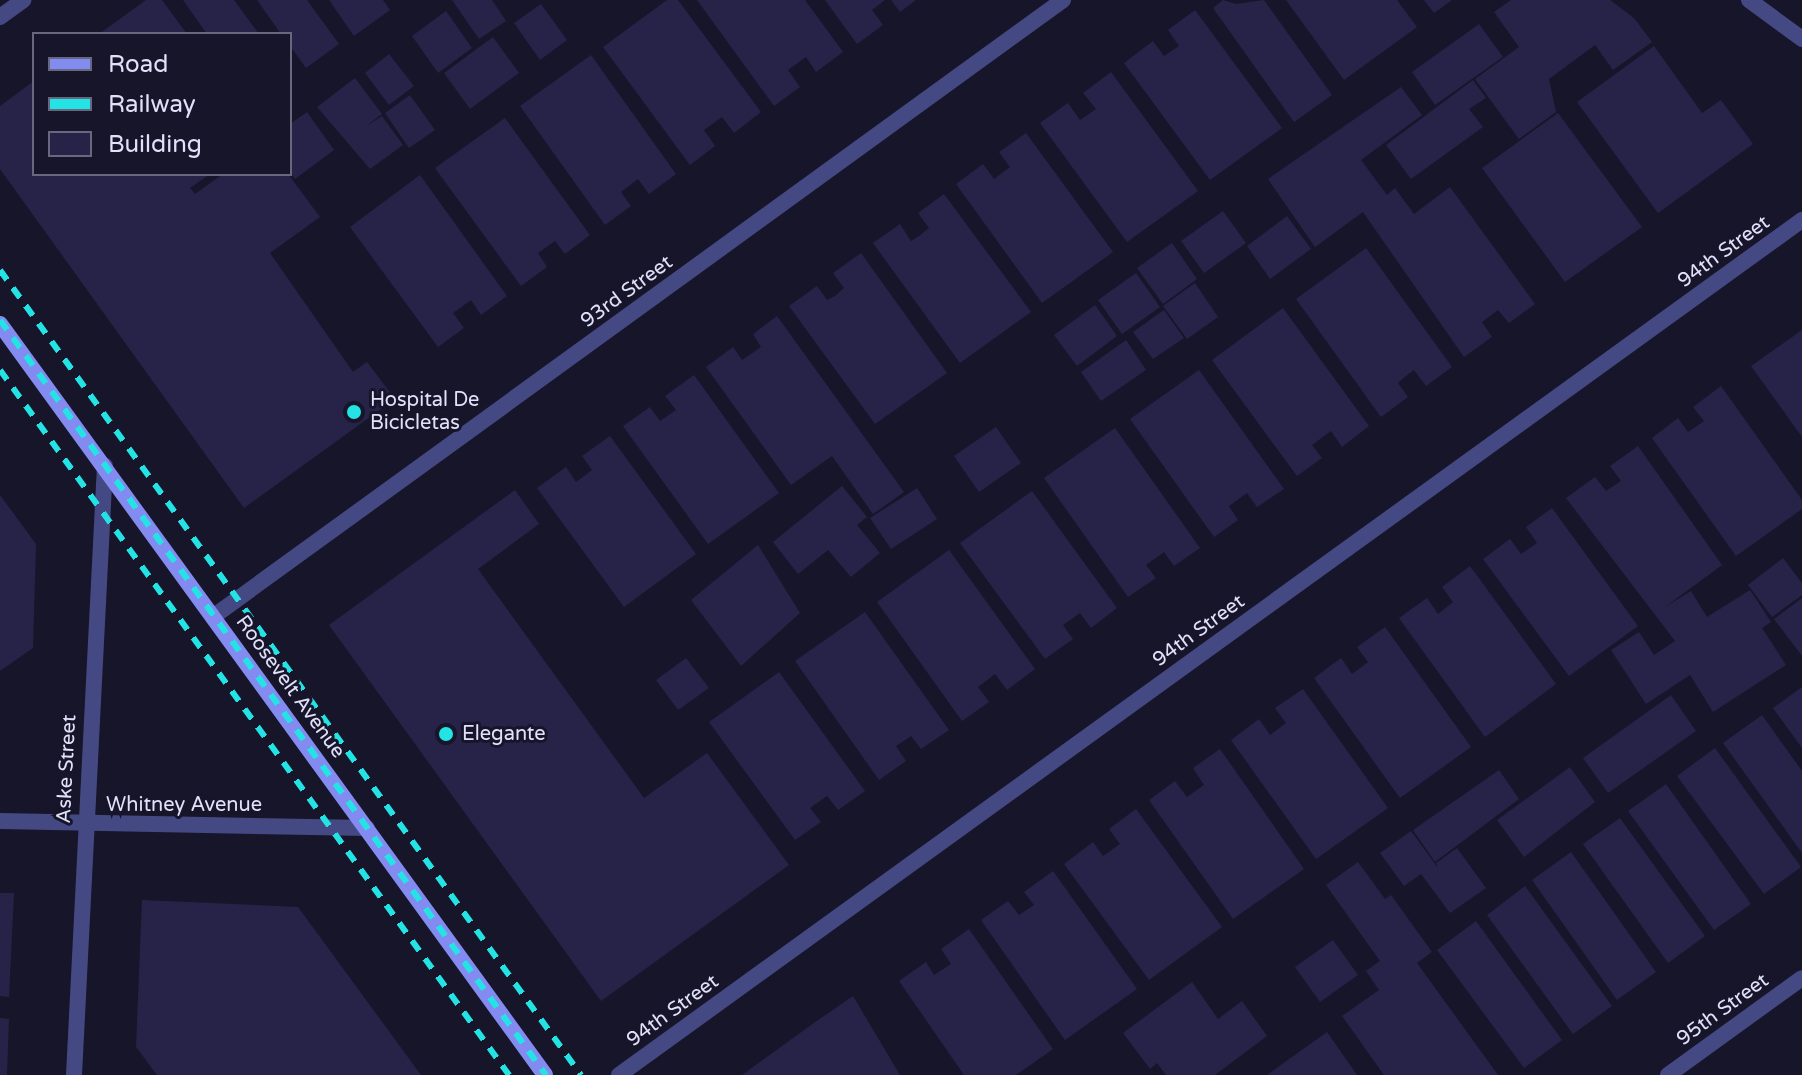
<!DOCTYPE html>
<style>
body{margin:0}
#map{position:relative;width:1802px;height:1075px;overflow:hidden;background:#16152a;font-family:"Varela Round",sans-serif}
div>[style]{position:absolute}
.building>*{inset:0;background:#272348}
.street>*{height:16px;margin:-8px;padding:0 8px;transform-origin:8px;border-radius:8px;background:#454983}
.secondary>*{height:16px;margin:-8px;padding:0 8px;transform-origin:8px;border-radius:8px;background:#838bf0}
.rail>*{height:6px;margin-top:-3px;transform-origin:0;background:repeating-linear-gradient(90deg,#24e3e4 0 12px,transparent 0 22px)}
.dots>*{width:22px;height:22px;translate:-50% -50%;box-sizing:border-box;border:4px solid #16152a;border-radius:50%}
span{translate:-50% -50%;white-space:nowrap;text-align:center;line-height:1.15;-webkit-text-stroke:6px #16152a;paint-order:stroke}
.street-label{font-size:20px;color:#e1e1fb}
.poi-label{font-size:20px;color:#e1e1fb}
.left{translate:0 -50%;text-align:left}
.legend{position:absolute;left:32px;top:32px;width:260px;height:144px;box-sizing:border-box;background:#16152a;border:2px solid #67677e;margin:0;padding:10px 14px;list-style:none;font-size:24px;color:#e1e1fb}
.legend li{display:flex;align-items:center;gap:16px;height:40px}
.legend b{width:40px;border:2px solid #67677e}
</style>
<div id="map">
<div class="building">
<i style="clip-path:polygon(146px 0,162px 0,187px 34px,99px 34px)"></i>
<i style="clip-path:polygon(183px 0,234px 0,259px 34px,207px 34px)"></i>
<i style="clip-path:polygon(257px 0,307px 0,339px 44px,306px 68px,290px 46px,290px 34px,281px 34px)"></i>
<i style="clip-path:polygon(329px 0,383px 0,390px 10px,354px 36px)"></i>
<i style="clip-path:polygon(452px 0,492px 0,506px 21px,479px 39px)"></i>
<i style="clip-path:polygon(667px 0,678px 0,761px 112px,734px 133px,722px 117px,704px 130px,715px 146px,690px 165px,603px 47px)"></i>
<i style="clip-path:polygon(697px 0,805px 0,843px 52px,816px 72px,806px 57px,788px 70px,800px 87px,774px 106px)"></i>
<i style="clip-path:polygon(825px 0,885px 0,872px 10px,883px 25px,857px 44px)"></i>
<i style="clip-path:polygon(891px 0,916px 0,900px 12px)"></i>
<i style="clip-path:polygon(1223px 0,1236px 4px,1264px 0,1332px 95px,1294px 122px,1213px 8px)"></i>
<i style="clip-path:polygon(1286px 0,1397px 0,1417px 27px,1344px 80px)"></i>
<i style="clip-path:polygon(1424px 0,1452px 0,1434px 13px)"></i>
<i style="clip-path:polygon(1511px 0,1610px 0,1634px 18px,1652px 42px,1613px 70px,1595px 45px,1549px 79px,1556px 112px,1519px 139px,1475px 79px,1519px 47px,1494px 12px)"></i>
<i style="clip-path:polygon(541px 4px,567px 40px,540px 60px,514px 23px)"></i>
<i style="clip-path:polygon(1195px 10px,1282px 128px,1210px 180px,1124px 63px,1153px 41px,1164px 56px,1179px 46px,1168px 30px)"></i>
<i style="clip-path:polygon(446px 11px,472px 48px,438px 73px,412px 36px)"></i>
<i style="clip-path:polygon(1479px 24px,1503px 57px,1435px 105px,1412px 72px)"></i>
<i style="clip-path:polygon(493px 37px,519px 73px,470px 109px,444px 73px)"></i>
<i style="clip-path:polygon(1654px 46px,1702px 113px,1721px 100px,1753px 144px,1658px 213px,1577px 102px)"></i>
<i style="clip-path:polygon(389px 54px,414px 86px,389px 105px,365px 73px)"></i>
<i style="clip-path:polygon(591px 55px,676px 174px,649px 194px,638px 179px,621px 192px,631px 206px,605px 225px,520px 106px)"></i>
<i style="clip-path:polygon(1111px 72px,1198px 191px,1127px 242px,1040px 123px,1068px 103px,1080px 120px,1096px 109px,1083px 93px)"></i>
<i style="clip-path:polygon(355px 78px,382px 114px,365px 127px,382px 116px,403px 145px,370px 169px,317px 107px)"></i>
<i style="clip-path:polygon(1473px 80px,1486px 98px,1469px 109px,1483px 127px,1411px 179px,1386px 145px)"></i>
<i style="clip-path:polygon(34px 81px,34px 174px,210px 174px,190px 188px,195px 194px,223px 174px,288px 174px,320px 217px,270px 253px,353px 372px,367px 362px,395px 399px,244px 508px,0 169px,0 106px)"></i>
<i style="clip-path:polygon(1401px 87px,1422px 115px,1361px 160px,1387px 195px,1395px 188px,1414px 214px,1450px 187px,1535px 304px,1509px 323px,1498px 310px,1482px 322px,1492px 337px,1464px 357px,1363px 212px,1315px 247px,1268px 179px)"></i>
<i style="clip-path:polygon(410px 95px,435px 130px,409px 148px,385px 113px)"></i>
<i style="clip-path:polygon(307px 112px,334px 150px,295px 179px,290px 172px,290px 124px)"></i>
<i style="clip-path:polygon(1558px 113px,1642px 227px,1565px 282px,1482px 168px)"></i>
<i style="clip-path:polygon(505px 118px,590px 235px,565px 254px,555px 241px,538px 253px,547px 267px,521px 286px,435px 168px)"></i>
<i style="clip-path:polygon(1026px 133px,1113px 252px,1042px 303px,956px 184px,983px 164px,994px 179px,1010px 167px,999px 152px)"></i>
<i style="clip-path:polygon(420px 175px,507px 296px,481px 315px,471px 300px,453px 313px,464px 328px,438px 347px,350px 227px)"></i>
<i style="clip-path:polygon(944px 194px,1031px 312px,960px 363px,873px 243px,900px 224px,911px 241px,919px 236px,929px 228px,918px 213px)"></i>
<i style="clip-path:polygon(1223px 211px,1246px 243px,1204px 273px,1181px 241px)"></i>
<i style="clip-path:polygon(1287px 216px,1311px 249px,1270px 279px,1247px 246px)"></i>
<i style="clip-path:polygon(1172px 243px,1197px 279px,1163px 304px,1137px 268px)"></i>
<i style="clip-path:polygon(1366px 248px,1452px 367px,1426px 386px,1414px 370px,1406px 376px,1398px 383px,1408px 397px,1381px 417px,1296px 299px)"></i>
<i style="clip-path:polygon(861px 253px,947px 373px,875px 424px,789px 306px,817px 286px,827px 300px,835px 296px,844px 288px,833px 273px)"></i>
<i style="clip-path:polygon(1136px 273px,1160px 307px,1122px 334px,1098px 300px)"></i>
<i style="clip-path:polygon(1195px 283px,1218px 317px,1187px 339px,1163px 306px)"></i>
<i style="clip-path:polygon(1095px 305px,1117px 336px,1077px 366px,1054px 335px)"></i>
<i style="clip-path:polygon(1283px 308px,1369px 426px,1342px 447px,1331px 431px,1312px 445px,1322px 458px,1297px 476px,1212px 360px)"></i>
<i style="clip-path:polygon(1164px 310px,1184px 338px,1153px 359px,1133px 332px)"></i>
<i style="clip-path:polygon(777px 316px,904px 492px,873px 514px,832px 456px,791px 485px,706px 367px,733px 347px,742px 360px,751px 354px,761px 347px,753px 334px)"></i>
<i style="clip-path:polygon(1802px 330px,1802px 437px,1751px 366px)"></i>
<i style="clip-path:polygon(1126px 340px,1146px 370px,1101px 401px,1081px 372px)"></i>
<i style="clip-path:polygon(1199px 370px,1284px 489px,1257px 507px,1247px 493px,1229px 506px,1238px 520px,1214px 537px,1130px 419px)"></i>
<i style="clip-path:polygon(694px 375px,779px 493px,708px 544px,623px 426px,650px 407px,660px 421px,676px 410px,665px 396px)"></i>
<i style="clip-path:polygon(1721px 386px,1802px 500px,1802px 509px,1736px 556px,1652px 438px,1678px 418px,1688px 432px,1697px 426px,1704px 421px,1693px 407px)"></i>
<i style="clip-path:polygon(996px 427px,1021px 463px,979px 492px,954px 456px)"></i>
<i style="clip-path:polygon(1115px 428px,1200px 548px,1174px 566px,1164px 552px,1153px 560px,1146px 565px,1156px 578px,1128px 597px,1044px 478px)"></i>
<i style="clip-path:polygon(610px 436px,696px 554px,624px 607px,537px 488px,566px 467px,576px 482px,592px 470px,582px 456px)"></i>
<i style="clip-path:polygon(1638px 446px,1722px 565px,1665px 607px,1691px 591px,1707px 617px,1750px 590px,1771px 622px,1762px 628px,1786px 665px,1713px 712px,1690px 675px,1646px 704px,1611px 650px,1639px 632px,1654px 655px,1675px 641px,1566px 498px,1595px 477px,1606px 491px,1621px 481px,1610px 466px)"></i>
<i style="clip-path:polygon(842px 486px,867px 517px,857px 525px,880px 553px,851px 577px,828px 550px,798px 574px,773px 542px)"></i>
<i style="clip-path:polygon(917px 488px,937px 519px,891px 549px,870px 518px)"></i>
<i style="clip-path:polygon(515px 490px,539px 524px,478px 569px,644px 798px,707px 753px,789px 865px,601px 1001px,329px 625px)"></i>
<i style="clip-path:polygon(1032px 491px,1117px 608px,1091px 628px,1080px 613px,1063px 625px,1073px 639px,1045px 659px,960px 543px)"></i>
<i style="clip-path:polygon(0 495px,36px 544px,33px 648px,0 671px)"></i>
<i style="clip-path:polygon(1552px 508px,1638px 626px,1569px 676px,1483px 559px,1510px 539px,1521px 554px,1537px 543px,1526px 527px)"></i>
<i style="clip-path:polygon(758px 545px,800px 613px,741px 666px,691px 600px)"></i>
<i style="clip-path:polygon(949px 550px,1035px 669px,1007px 690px,995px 674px,978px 687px,989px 702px,962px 721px,877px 602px)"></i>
<i style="clip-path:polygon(1783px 558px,1802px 583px,1802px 595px,1772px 617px,1748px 585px)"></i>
<i style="clip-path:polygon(1470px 566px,1556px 684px,1485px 737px,1399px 618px,1427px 598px,1438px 614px,1453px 602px,1442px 587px)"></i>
<i style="clip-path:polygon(1802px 598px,1802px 656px,1774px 619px)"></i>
<i style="clip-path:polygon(865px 612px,949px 730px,921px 749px,911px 736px,896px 746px,906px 761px,879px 780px,795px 661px)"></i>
<i style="clip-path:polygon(1385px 627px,1471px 747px,1400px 798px,1314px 678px,1341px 658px,1352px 674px,1368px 662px,1357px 647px)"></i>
<i style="clip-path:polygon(686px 658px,709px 688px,678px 710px,656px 680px)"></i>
<i style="clip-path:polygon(779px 672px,865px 791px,838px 810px,827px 796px,810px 808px,821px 822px,795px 840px,709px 722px)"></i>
<i style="clip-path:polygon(1802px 687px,1802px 748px,1773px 708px)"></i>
<i style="clip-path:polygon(1303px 689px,1388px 808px,1316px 859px,1231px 740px,1259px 719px,1270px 735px,1286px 723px,1275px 708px)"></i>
<i style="clip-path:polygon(1671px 695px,1696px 731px,1608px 793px,1583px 758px)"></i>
<i style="clip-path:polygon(1762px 715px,1802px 771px,1802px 853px,1723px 743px)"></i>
<i style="clip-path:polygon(1715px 748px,1801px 867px,1764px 894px,1677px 776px)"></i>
<i style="clip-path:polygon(1220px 749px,1304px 869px,1233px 919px,1149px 800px,1175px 781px,1187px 797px,1204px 785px,1193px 768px)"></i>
<i style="clip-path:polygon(1570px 767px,1595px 802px,1524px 857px,1497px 820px)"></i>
<i style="clip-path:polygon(1499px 770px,1519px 799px,1435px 862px,1413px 830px)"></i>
<i style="clip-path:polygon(1666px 784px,1751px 904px,1714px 930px,1628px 811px)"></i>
<i style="clip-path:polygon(1136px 809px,1222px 927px,1149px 980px,1064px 864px,1093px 842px,1103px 856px,1120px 844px,1109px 829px)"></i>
<i style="clip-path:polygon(1620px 818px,1705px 936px,1668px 963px,1583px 844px)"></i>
<i style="clip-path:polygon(1411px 831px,1438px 868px,1436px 863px,1457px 848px,1486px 888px,1450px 913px,1421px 874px,1404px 886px,1380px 853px)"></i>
<i style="clip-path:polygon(1571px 852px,1656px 972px,1617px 1000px,1532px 880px)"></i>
<i style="clip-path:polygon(1358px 862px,1385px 899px,1391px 895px,1432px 952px,1417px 963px,1498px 1075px,1384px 1075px,1342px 1016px,1379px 990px,1366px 971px,1380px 961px,1326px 885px)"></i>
<i style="clip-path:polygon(1053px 871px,1137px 989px,1065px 1040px,981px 920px,1008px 901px,1019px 915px,1034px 905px,1024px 892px)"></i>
<i style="clip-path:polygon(1525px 886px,1612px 1006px,1573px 1034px,1487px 915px)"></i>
<i style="clip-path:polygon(0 893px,14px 893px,9px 997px,0 996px)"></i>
<i style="clip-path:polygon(142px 900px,298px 907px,421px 1075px,157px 1075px,136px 1047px)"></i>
<i style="clip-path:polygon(1476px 921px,1562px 1040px,1524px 1068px,1437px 950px)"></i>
<i style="clip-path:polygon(969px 929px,1053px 1049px,1016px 1075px,964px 1075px,899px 981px,926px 962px,934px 975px,951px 964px,941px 949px)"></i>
<i style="clip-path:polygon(1333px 940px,1358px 975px,1320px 1002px,1295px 967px)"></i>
<i style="clip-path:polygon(1192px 982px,1218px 1019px,1242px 1001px,1267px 1036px,1215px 1075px,1166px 1075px,1157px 1063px,1150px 1069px,1123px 1033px)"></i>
<i style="clip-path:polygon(853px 996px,900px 1075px,742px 1075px,811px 1025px)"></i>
<i style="clip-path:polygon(0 1018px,9px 1019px,7px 1075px,0 1075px)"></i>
<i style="clip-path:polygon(1327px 1032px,1357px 1075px,1267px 1075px,1292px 1057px)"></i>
</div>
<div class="street">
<i style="left:1749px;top:0;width:66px;rotate:36.3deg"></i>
<i style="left:0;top:17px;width:29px;rotate:-36deg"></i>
<i style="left:214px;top:616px;width:1049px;rotate:-35.96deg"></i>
<i style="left:0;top:821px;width:367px;rotate:1.1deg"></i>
<i style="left:74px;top:1075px;width:610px;rotate:-87.09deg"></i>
<i style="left:619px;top:1075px;width:1460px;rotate:-35.86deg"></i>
<i style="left:1668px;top:1075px;width:165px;rotate:-35.9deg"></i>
</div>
<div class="secondary">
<i style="left:0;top:324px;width:928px;rotate:54.03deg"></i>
</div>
<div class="rail">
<i style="left:0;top:270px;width:993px;rotate:54.18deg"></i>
<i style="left:0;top:320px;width:932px;rotate:54.13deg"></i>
<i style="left:0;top:370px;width:870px;rotate:54.17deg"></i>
</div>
<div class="dots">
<i style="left:354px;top:412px;background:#24e3e4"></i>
<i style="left:446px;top:734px;background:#24e3e4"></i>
</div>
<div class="street-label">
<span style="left:1724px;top:252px;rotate:-36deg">94th Street</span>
<span style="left:627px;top:292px;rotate:-36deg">93rd Street</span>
<span style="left:1199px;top:631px;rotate:-36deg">94th Street</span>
<span style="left:290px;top:687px;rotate:54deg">Roosevelt Avenue</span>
<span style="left:67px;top:769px;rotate:-87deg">Aske Street</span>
<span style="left:184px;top:805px">Whitney Avenue</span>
<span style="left:1723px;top:1010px;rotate:-36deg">95th Street</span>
<span style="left:673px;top:1011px;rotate:-36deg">94th Street</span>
</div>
<div class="poi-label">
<span class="left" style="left:370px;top:412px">Hospital De<br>Bicicletas</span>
<span class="left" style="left:462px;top:734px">Elegante</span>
</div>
<ul class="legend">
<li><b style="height:10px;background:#838bf0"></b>Road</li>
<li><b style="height:10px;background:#24e3e4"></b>Railway</li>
<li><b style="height:22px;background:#272348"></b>Building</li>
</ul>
</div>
